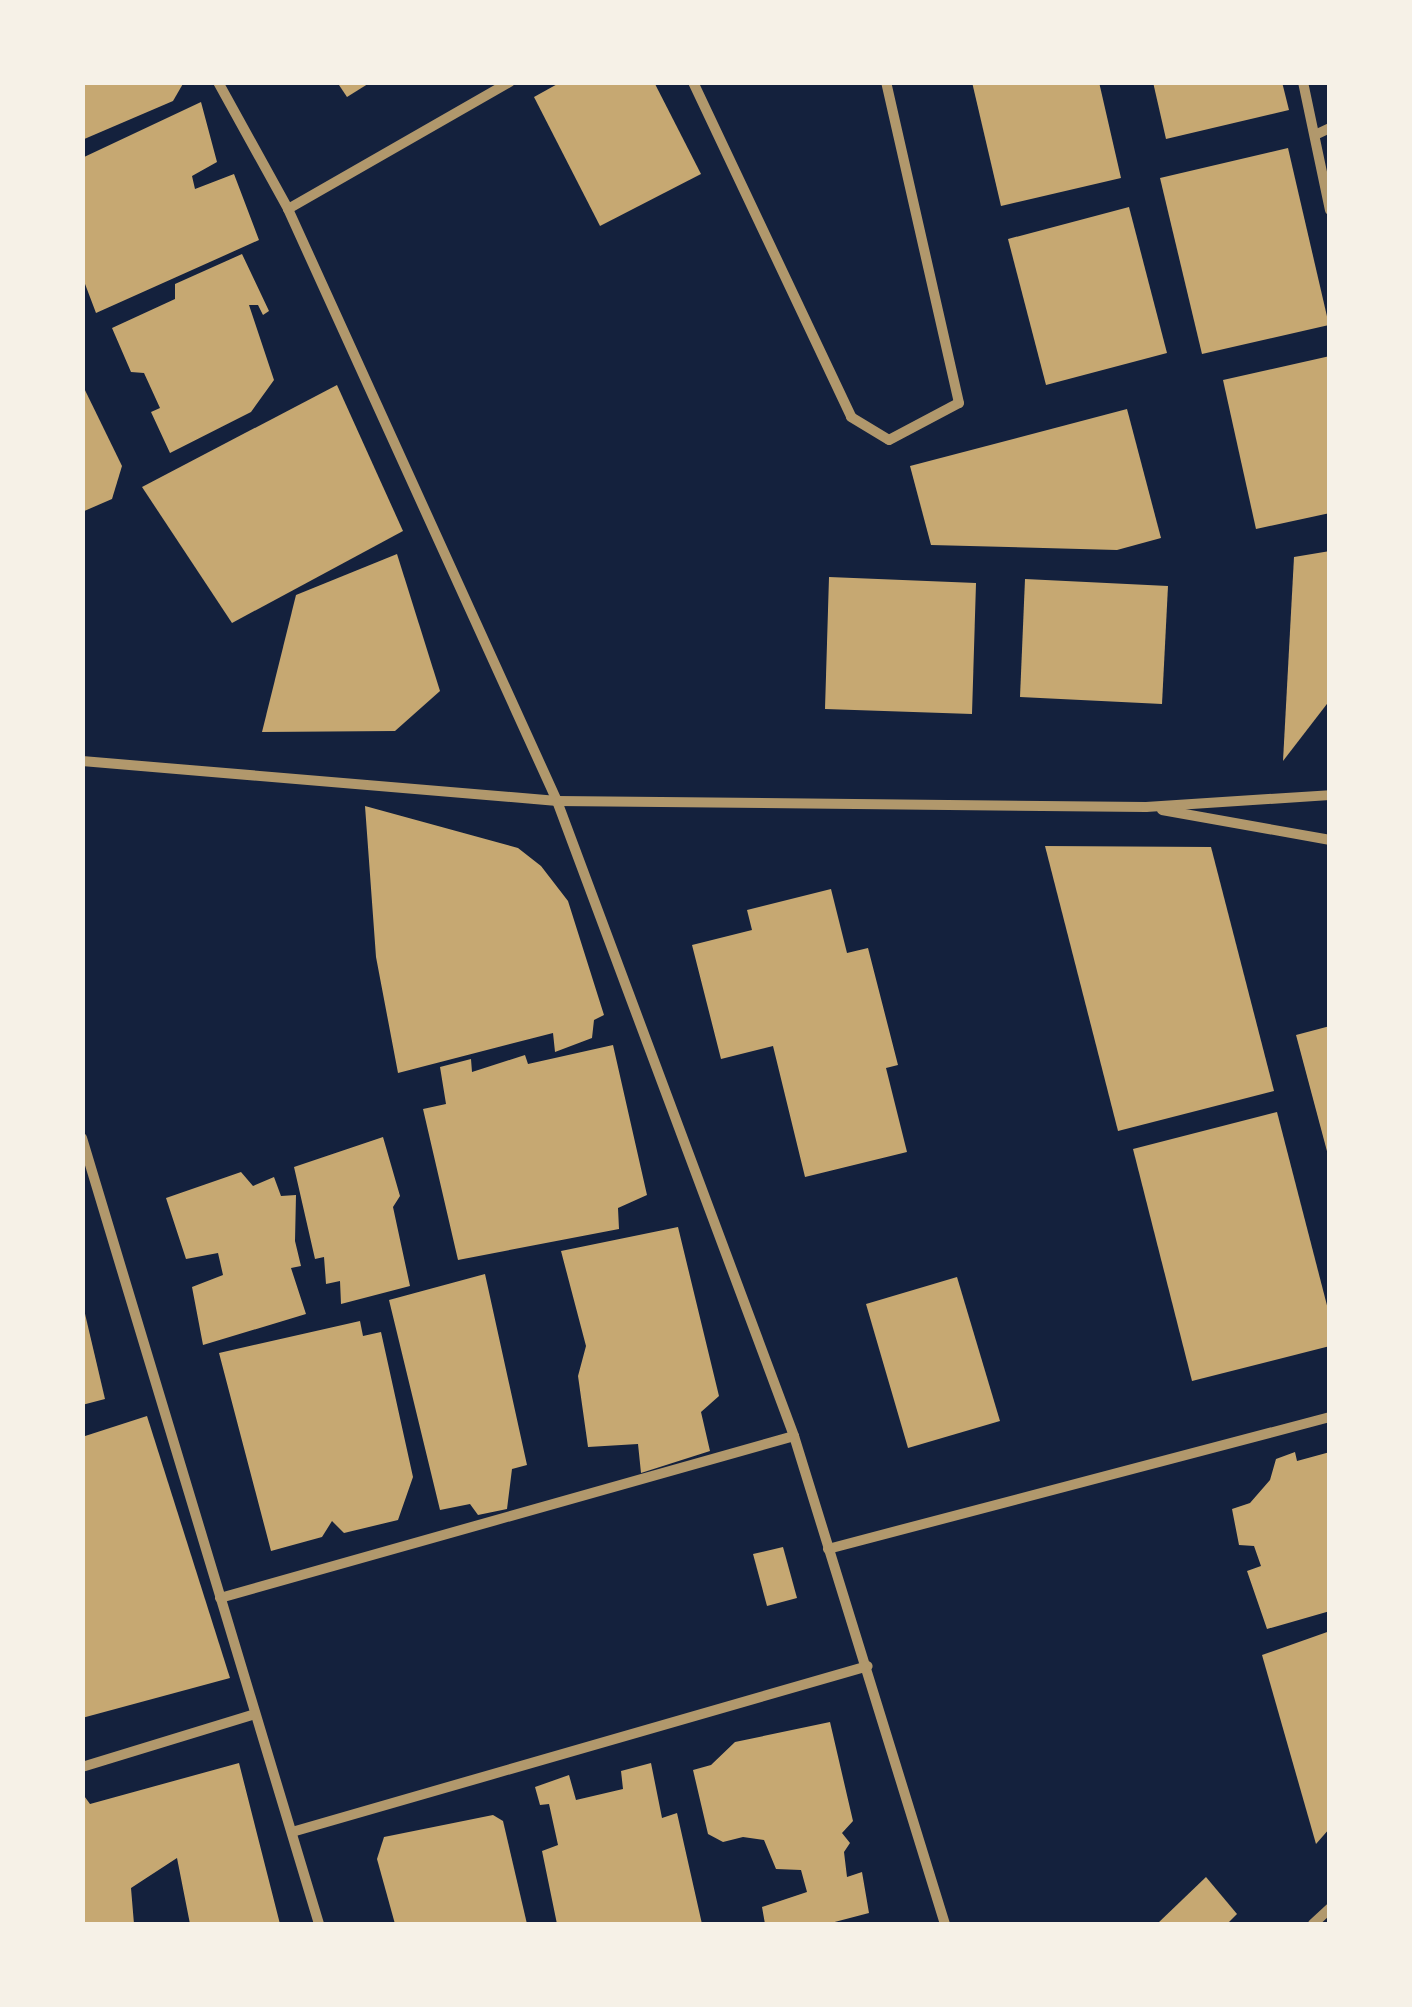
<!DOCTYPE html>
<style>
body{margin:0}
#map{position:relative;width:1412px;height:2007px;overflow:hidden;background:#14213d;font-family:"Public Sans",sans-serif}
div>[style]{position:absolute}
.building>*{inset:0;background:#c6a872}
.minor>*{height:10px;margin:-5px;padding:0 5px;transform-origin:5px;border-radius:5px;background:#b1986c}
span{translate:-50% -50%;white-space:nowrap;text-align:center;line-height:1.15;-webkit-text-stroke:10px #f6f1e7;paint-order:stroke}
.frame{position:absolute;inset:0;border:85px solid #f6f1e7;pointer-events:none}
</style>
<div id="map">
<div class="building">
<i style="clip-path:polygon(82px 82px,184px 82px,173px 101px,82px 140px)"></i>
<i style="clip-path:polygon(337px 82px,371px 82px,347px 97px)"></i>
<i style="clip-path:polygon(561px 82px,654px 82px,701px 174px,600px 226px,534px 97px)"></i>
<i style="clip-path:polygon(972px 82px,1099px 82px,1121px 178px,1001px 206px)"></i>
<i style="clip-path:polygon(1153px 82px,1282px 82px,1289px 110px,1166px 139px)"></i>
<i style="clip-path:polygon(201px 102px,217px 162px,192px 176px,195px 189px,234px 174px,259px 240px,96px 313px,82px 276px,82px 158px)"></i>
<i style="clip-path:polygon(1288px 148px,1329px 325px,1202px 354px,1160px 178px)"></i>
<i style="clip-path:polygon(1129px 207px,1167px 353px,1046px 385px,1008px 239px)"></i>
<i style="clip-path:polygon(242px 254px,269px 311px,263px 315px,258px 305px,249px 305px,274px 380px,251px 412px,170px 453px,151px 412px,160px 408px,144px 373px,131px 372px,112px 328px,175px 299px,175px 284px)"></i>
<i style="clip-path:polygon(1330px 356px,1330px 513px,1256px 529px,1223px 380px)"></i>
<i style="clip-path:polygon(82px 384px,122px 466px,112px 499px,82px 512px)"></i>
<i style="clip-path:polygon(337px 385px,403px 531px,232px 623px,142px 487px)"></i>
<i style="clip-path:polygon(1127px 409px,1161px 538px,1117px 550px,931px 545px,910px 466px)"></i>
<i style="clip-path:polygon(1330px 551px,1330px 700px,1283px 761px,1294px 557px)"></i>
<i style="clip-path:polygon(397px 554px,440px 691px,395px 731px,262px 732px,296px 595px)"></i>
<i style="clip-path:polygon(829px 577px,976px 583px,972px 714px,825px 709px)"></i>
<i style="clip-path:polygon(1025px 579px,1168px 586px,1162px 704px,1020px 697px)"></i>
<i style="clip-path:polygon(365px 806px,518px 848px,541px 866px,568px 901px,604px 1015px,594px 1020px,592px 1038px,555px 1052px,553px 1033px,398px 1073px,376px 957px)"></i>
<i style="clip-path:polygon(1045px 846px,1211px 847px,1274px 1091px,1118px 1131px)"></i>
<i style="clip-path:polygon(831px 889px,847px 953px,868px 948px,898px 1065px,886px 1068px,907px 1152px,805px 1177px,773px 1046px,721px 1059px,692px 945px,752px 930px,747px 910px)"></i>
<i style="clip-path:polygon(1330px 1026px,1330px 1155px,1328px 1155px,1296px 1035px)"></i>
<i style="clip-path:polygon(613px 1045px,647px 1195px,618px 1208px,619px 1229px,458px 1260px,423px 1109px,446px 1104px,440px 1067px,471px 1059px,472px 1072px,525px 1055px,528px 1064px)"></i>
<i style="clip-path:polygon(1277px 1112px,1330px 1317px,1330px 1346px,1192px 1381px,1133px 1149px)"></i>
<i style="clip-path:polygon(383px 1137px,400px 1196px,393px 1207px,410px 1286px,341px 1304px,340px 1281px,326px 1284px,324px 1257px,315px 1259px,294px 1167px)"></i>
<i style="clip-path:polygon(241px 1172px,253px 1186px,274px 1177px,281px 1196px,296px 1195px,295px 1241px,301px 1266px,291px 1268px,306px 1314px,203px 1345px,192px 1287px,223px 1275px,218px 1253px,186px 1259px,166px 1198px)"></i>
<i style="clip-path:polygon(678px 1227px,719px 1396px,701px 1412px,710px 1451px,641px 1473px,638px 1444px,588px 1447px,578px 1376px,586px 1346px,561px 1251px)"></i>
<i style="clip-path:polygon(485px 1274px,527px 1465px,512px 1469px,507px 1509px,478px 1515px,470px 1504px,440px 1510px,389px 1300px)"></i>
<i style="clip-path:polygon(957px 1277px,1000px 1421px,908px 1448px,866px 1304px)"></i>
<i style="clip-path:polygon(82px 1301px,105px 1399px,82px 1405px)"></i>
<i style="clip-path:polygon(360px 1321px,363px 1336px,381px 1332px,413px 1477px,398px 1520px,344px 1533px,332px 1521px,322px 1537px,271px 1551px,219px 1353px)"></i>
<i style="clip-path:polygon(147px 1416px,230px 1678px,82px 1718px,82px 1437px)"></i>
<i style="clip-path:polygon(1295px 1452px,1297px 1461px,1330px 1452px,1330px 1611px,1267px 1629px,1247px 1571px,1261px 1566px,1254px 1546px,1239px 1545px,1232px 1509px,1250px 1503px,1270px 1480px,1276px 1459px)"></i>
<i style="clip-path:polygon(783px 1547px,797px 1598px,767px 1606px,753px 1554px)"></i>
<i style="clip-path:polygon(1330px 1631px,1330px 1828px,1316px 1844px,1262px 1655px)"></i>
<i style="clip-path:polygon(830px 1722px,853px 1821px,842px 1833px,850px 1843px,844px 1852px,847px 1877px,862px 1872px,869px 1913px,827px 1924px,765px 1924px,762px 1907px,807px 1892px,801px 1870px,776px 1869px,764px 1840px,743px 1837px,723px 1842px,708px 1834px,693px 1770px,711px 1765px,735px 1742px)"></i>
<i style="clip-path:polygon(239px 1763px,280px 1924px,190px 1924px,177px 1858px,131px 1888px,134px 1924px,82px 1924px,82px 1793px,90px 1804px)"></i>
<i style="clip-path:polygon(651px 1763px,662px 1818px,677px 1813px,702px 1924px,557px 1924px,542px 1851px,558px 1845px,549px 1804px,540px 1805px,535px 1787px,569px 1775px,576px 1800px,623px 1789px,621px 1771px)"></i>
<i style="clip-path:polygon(493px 1815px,503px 1821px,527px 1924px,395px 1924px,377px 1859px,384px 1837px)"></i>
<i style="clip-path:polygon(1206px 1877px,1237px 1914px,1227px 1924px,1157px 1924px)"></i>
</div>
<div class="minor">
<i style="left:218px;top:82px;width:145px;rotate:61.1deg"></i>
<i style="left:288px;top:209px;width:650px;rotate:65.56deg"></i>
<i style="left:557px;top:801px;width:678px;rotate:69.53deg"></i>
<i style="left:794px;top:1436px;width:511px;rotate:72.81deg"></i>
<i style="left:693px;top:82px;width:370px;rotate:64.7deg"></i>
<i style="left:851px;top:417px;width:44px;rotate:31.2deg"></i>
<i style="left:889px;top:440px;width:79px;rotate:-27.9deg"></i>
<i style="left:959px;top:403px;width:329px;rotate:-102.8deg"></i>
<i style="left:1303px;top:82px;width:131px;rotate:78.1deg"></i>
<i style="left:1315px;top:135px;width:17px;rotate:-25deg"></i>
<i style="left:288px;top:209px;width:256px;rotate:-29.8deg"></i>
<i style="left:82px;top:761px;width:477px;rotate:4.8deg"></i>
<i style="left:557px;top:801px;width:589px;rotate:0.58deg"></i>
<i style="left:1146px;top:807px;width:184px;rotate:-3.7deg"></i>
<i style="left:1162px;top:810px;width:171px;rotate:10.1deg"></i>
<i style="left:82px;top:1138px;width:821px;rotate:73.22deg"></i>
<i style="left:828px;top:1549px;width:519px;rotate:-14.73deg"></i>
<i style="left:220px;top:1598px;width:596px;rotate:-15.76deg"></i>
<i style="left:82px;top:1767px;width:181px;rotate:-17deg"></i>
<i style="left:292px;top:1832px;width:599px;rotate:-16.08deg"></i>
<i style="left:1313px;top:1924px;width:23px;rotate:-43deg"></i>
</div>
<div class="frame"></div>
</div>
